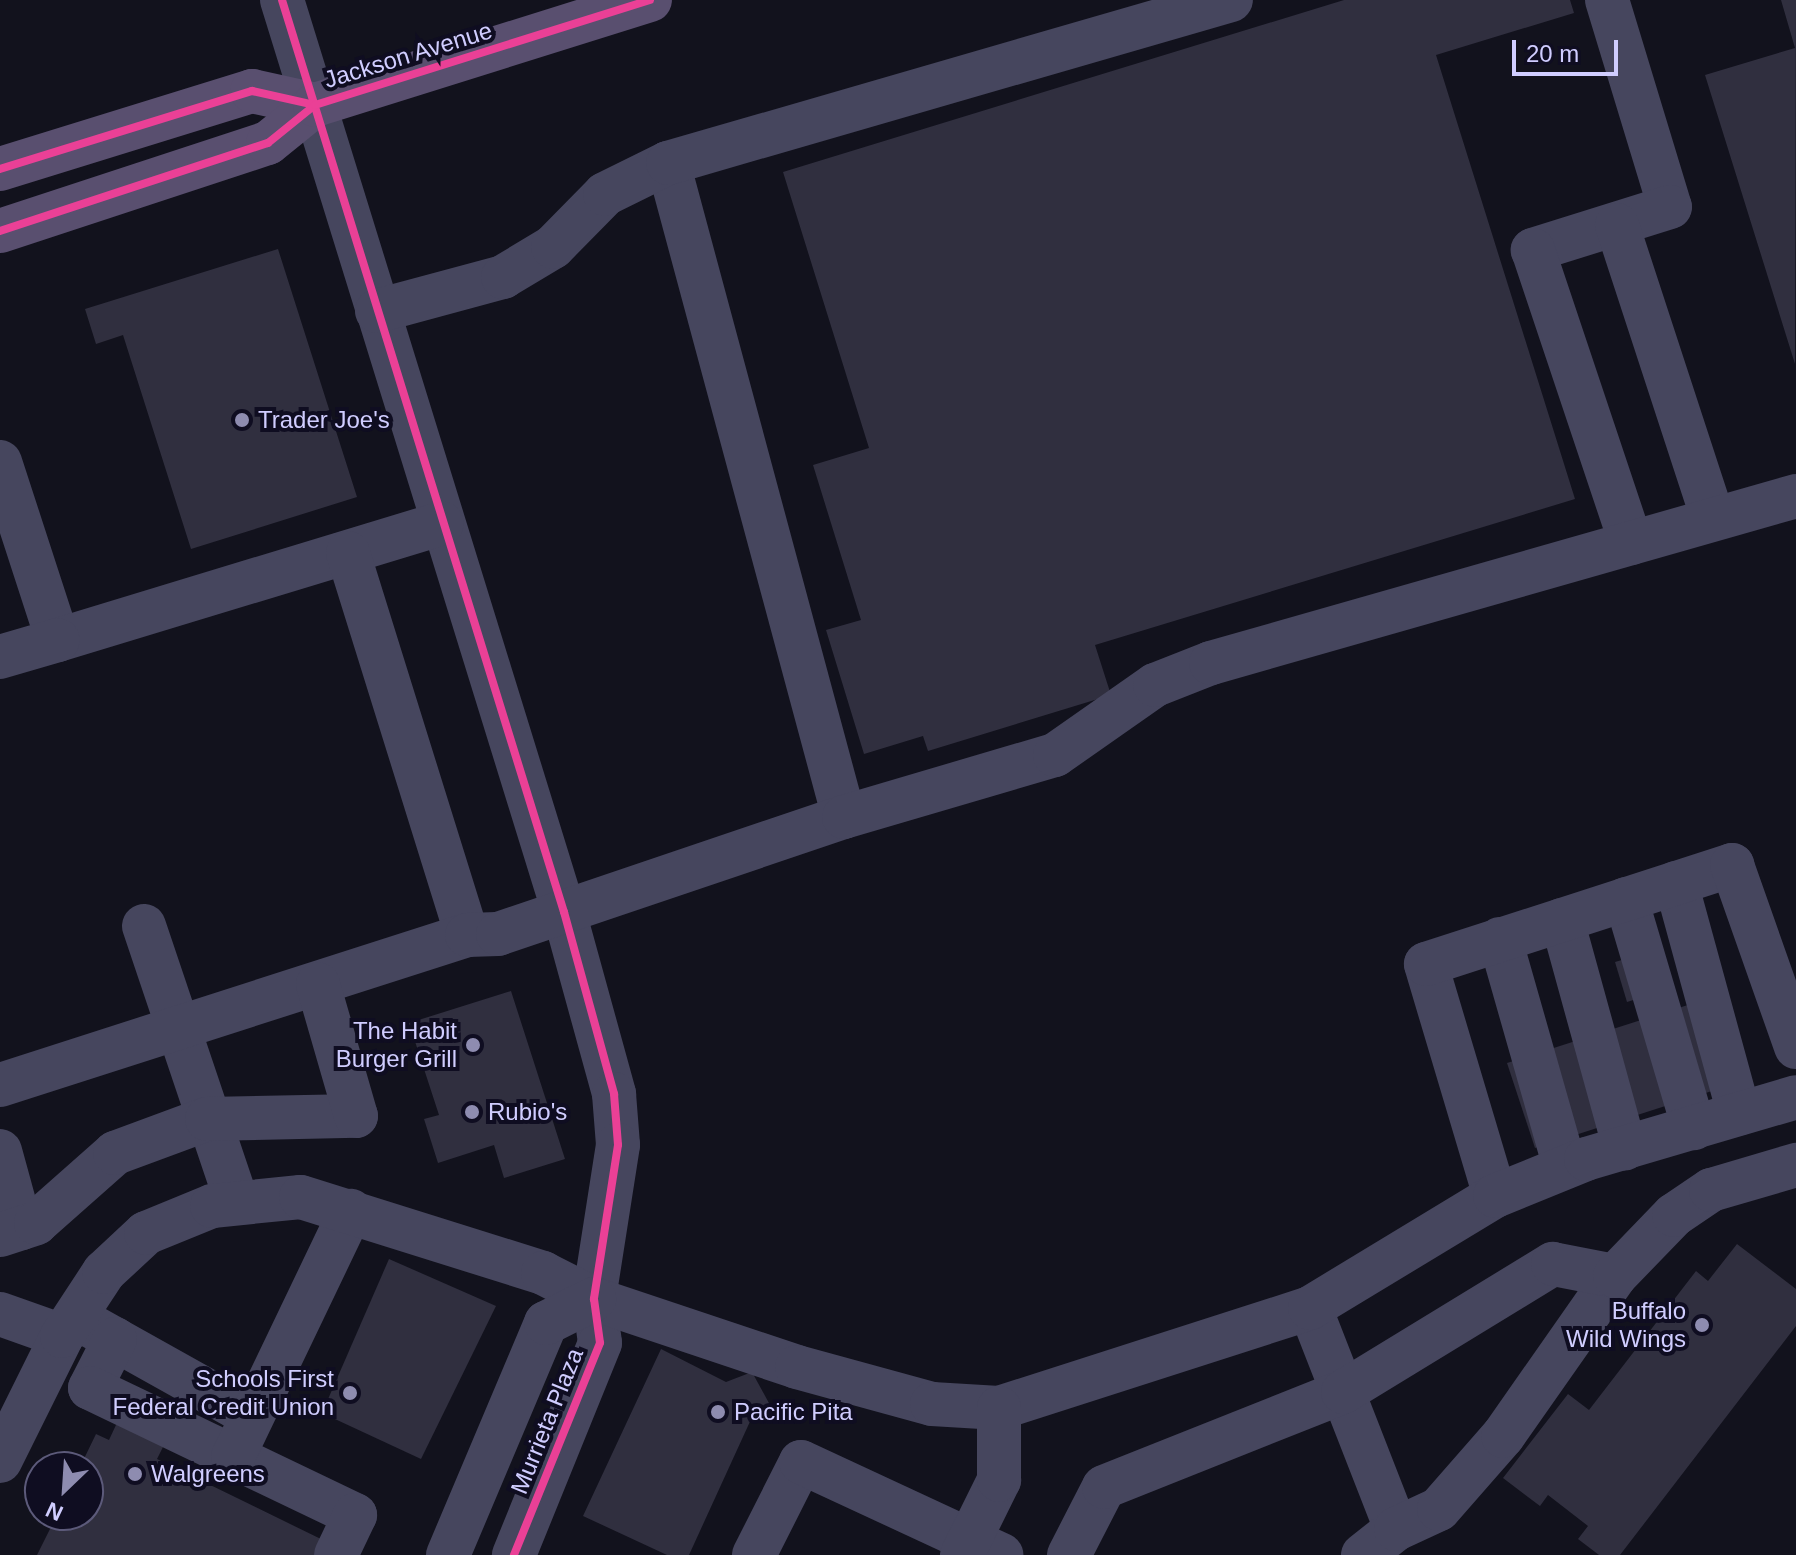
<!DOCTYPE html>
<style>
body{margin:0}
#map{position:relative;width:1796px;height:1555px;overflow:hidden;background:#12121d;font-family:Helvetica,sans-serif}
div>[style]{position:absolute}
.building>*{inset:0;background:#302f3f}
.minor>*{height:44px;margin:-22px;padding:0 22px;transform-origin:22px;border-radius:22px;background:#46465e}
.major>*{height:44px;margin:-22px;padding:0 22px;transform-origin:22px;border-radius:22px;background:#594f6f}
.cycleway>*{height:8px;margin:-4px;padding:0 4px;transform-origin:4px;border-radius:4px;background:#ea4096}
.dots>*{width:22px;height:22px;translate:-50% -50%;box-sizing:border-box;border:4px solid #0f0d21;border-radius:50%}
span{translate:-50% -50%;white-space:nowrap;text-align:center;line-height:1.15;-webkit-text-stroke:8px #0f0d21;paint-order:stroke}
.street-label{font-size:24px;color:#d0cdff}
.poi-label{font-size:24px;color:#d0cdff}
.left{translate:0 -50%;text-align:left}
.right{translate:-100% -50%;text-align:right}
.north{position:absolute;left:24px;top:1451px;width:80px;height:80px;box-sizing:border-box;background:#0f0d21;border:2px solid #5c5a7a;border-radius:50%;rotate:205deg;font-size:22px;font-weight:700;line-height:32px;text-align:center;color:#d0cdff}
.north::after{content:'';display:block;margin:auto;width:28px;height:36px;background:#8e8cb0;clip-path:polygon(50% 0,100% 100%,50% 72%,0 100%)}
.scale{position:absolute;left:1512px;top:40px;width:106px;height:36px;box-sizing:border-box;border:4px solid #d0cdff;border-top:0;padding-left:10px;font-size:24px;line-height:28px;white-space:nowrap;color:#d0cdff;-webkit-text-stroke:6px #0f0d21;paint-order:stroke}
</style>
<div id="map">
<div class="building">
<i style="clip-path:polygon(1344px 0,1570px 0,1574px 13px,1436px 55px,1575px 499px,1095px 645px,1111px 695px,928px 751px,923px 736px,864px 754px,826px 630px,861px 620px,813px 465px,869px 448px,783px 172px)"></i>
<i style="clip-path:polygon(1781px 0,1796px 0,1795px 364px,1705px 75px,1795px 48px)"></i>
<i style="clip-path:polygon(278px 249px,357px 497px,191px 549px,123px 335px,96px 344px,85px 309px)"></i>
<i style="clip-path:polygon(1632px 957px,1643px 997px,1627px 1002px,1615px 962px)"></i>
<i style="clip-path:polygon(511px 991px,565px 1159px,504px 1178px,494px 1145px,438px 1163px,424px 1119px,439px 1115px,409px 1023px)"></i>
<i style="clip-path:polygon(1719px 995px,1746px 1080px,1535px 1148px,1507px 1063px)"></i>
<i style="clip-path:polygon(1737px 1244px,1796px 1289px,1796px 1326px,1620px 1555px,1599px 1555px,1578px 1539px,1588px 1526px,1548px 1495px,1540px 1506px,1503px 1478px,1568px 1394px,1589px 1410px,1696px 1271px,1708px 1281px)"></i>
<i style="clip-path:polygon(389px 1259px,496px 1306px,421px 1459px,322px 1413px)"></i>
<i style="clip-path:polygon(661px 1349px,726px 1382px,752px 1372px,770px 1405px,753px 1415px,689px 1555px,667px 1555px,583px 1516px)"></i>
<i style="clip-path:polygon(122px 1412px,169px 1435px,157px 1459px,325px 1541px,319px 1555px,37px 1555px,57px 1515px,88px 1515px,88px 1467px,80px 1467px,96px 1434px,109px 1440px)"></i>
</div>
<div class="minor">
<i style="left:282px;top:0;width:955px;rotate:72.82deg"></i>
<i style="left:564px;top:912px;width:189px;rotate:74.6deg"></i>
<i style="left:614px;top:1094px;width:51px;rotate:85.5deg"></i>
<i style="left:618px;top:1145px;width:156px;rotate:98.9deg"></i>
<i style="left:594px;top:1299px;width:44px;rotate:82.2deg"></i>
<i style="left:600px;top:1343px;width:229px;rotate:112.1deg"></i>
<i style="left:1607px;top:0;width:216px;rotate:73.1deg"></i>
<i style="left:1670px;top:207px;width:144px;rotate:162.6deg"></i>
<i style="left:1533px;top:250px;width:309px;rotate:71.5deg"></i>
<i style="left:668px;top:163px;width:677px;rotate:74.94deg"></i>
<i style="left:1617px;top:225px;width:309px;rotate:71.9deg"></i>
<i style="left:377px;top:311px;width:131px;rotate:-15.1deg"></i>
<i style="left:503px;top:277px;width:58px;rotate:-31deg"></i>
<i style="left:553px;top:247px;width:74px;rotate:-45.5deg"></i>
<i style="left:605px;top:194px;width:70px;rotate:-26.2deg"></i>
<i style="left:668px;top:163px;width:586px;rotate:-16.15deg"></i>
<i style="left:0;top:462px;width:187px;rotate:72deg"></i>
<i style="left:58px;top:640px;width:401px;rotate:-16.9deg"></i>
<i style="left:348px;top:553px;width:400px;rotate:72.7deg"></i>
<i style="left:0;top:657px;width:60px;rotate:-16.3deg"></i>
<i style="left:1676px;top:883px;width:239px;rotate:74.7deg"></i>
<i style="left:1626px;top:899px;width:239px;rotate:73.5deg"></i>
<i style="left:1562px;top:920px;width:237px;rotate:74.6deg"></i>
<i style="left:144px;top:926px;width:292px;rotate:71.4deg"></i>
<i style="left:1500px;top:939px;width:237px;rotate:74.1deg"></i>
<i style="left:0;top:1085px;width:490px;rotate:-17.8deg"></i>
<i style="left:467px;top:935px;width:31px;rotate:-2deg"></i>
<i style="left:498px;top:934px;width:365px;rotate:-18.7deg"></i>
<i style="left:844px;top:817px;width:220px;rotate:-16.4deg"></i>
<i style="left:1055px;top:755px;width:122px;rotate:-35deg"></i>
<i style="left:1155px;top:685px;width:60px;rotate:-21.4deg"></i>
<i style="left:1211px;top:663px;width:608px;rotate:-15.93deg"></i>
<i style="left:0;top:1151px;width:80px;rotate:74.7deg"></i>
<i style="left:1495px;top:1196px;width:242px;rotate:-106.6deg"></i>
<i style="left:1426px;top:964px;width:322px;rotate:-17.9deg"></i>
<i style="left:1732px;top:865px;width:193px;rotate:70.6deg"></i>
<i style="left:0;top:1235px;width:38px;rotate:-18deg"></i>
<i style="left:36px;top:1223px;width:106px;rotate:-41.5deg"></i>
<i style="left:115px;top:1153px;width:98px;rotate:-20.3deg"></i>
<i style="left:207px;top:1119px;width:149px;rotate:-1.2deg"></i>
<i style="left:356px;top:1116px;width:137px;rotate:-106.1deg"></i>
<i style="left:1310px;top:1308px;width:237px;rotate:68.7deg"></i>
<i style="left:1396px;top:1529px;width:42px;rotate:141.8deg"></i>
<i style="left:0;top:1314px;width:66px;rotate:19.5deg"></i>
<i style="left:91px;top:1326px;width:184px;rotate:29.2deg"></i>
<i style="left:115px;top:1339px;width:55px;rotate:117deg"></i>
<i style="left:90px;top:1388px;width:294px;rotate:25.6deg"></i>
<i style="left:355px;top:1515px;width:44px;rotate:115.4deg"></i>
<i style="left:233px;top:1457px;width:273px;rotate:-64.4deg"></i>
<i style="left:0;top:1461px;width:140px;rotate:-63.6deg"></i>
<i style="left:62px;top:1336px;width:77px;rotate:-56.7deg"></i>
<i style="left:104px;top:1272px;width:57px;rotate:-42.9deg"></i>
<i style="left:146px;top:1233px;width:71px;rotate:-22.2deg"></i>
<i style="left:212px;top:1206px;width:89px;rotate:-5.8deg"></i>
<i style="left:301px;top:1197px;width:254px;rotate:17.4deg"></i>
<i style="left:543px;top:1273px;width:57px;rotate:27deg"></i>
<i style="left:594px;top:1299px;width:214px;rotate:18.5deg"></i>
<i style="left:797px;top:1367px;width:140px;rotate:15.3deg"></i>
<i style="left:932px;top:1404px;width:67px;rotate:3.4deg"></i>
<i style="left:999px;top:1408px;width:327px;rotate:-17.8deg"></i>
<i style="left:1310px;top:1308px;width:216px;rotate:-31.2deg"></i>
<i style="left:1495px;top:1196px;width:98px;rotate:-22.1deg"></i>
<i style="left:1586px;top:1159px;width:219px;rotate:-16.4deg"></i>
<i style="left:1396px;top:1529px;width:47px;rotate:-24.9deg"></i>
<i style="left:1439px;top:1509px;width:97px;rotate:-48.8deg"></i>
<i style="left:1503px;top:1436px;width:195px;rotate:-55deg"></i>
<i style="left:448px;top:1555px;width:252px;rotate:-67.1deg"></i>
<i style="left:546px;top:1323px;width:54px;rotate:-26.6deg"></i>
<i style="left:754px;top:1555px;width:104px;rotate:-63.2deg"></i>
<i style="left:801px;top:1462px;width:221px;rotate:24.9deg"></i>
<i style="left:962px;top:1555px;width:84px;rotate:-63.7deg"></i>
<i style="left:999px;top:1480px;width:72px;rotate:-90deg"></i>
<i style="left:1069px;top:1555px;width:76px;rotate:-62.8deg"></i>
<i style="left:1104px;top:1487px;width:257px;rotate:-21.7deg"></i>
<i style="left:1343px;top:1392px;width:246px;rotate:-31.4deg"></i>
<i style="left:1553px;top:1264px;width:63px;rotate:11deg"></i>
<i style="left:1615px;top:1276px;width:85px;rotate:-46deg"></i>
<i style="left:1674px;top:1215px;width:45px;rotate:-34deg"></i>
<i style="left:1711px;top:1190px;width:89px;rotate:-16.4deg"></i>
</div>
<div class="major">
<i style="left:0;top:169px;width:264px;rotate:-17.2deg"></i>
<i style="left:252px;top:91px;width:65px;rotate:12.5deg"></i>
<i style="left:0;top:231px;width:282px;rotate:-18.2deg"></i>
<i style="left:268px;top:143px;width:60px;rotate:-39deg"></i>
<i style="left:315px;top:105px;width:351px;rotate:-17.4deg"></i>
</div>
<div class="cycleway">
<i style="left:282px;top:0;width:955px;rotate:72.82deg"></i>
<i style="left:564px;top:912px;width:189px;rotate:74.6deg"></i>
<i style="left:614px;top:1094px;width:51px;rotate:85.5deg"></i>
<i style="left:618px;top:1145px;width:156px;rotate:98.9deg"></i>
<i style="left:594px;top:1299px;width:44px;rotate:82.2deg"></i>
<i style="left:600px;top:1343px;width:229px;rotate:112.1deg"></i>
<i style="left:0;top:169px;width:264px;rotate:-17.2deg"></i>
<i style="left:252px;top:91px;width:65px;rotate:12.5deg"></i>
<i style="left:0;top:231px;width:282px;rotate:-18.2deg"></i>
<i style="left:268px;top:143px;width:60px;rotate:-39deg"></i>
<i style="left:315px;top:105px;width:351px;rotate:-17.4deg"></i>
</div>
<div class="dots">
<i style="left:242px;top:420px;background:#8e8cb0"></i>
<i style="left:473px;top:1045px;background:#8e8cb0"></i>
<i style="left:472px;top:1112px;background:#8e8cb0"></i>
<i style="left:1702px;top:1325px;background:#8e8cb0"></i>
<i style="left:350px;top:1393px;background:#8e8cb0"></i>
<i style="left:718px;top:1412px;background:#8e8cb0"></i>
<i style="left:135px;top:1474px;background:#8e8cb0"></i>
</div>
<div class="street-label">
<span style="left:408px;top:55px;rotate:-17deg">Jackson Avenue</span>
<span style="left:547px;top:1421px;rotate:-68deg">Murrieta Plaza</span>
</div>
<div class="poi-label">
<span class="left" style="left:258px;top:420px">Trader Joe's</span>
<span class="right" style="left:457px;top:1045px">The Habit<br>Burger Grill</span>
<span class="left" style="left:488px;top:1112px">Rubio's</span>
<span class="right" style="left:1686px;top:1325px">Buffalo<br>Wild Wings</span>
<span class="right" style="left:334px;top:1393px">Schools First<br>Federal Credit Union</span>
<span class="left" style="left:734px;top:1412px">Pacific Pita</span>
<span class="left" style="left:151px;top:1474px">Walgreens</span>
</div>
<div class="north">N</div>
<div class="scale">20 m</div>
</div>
